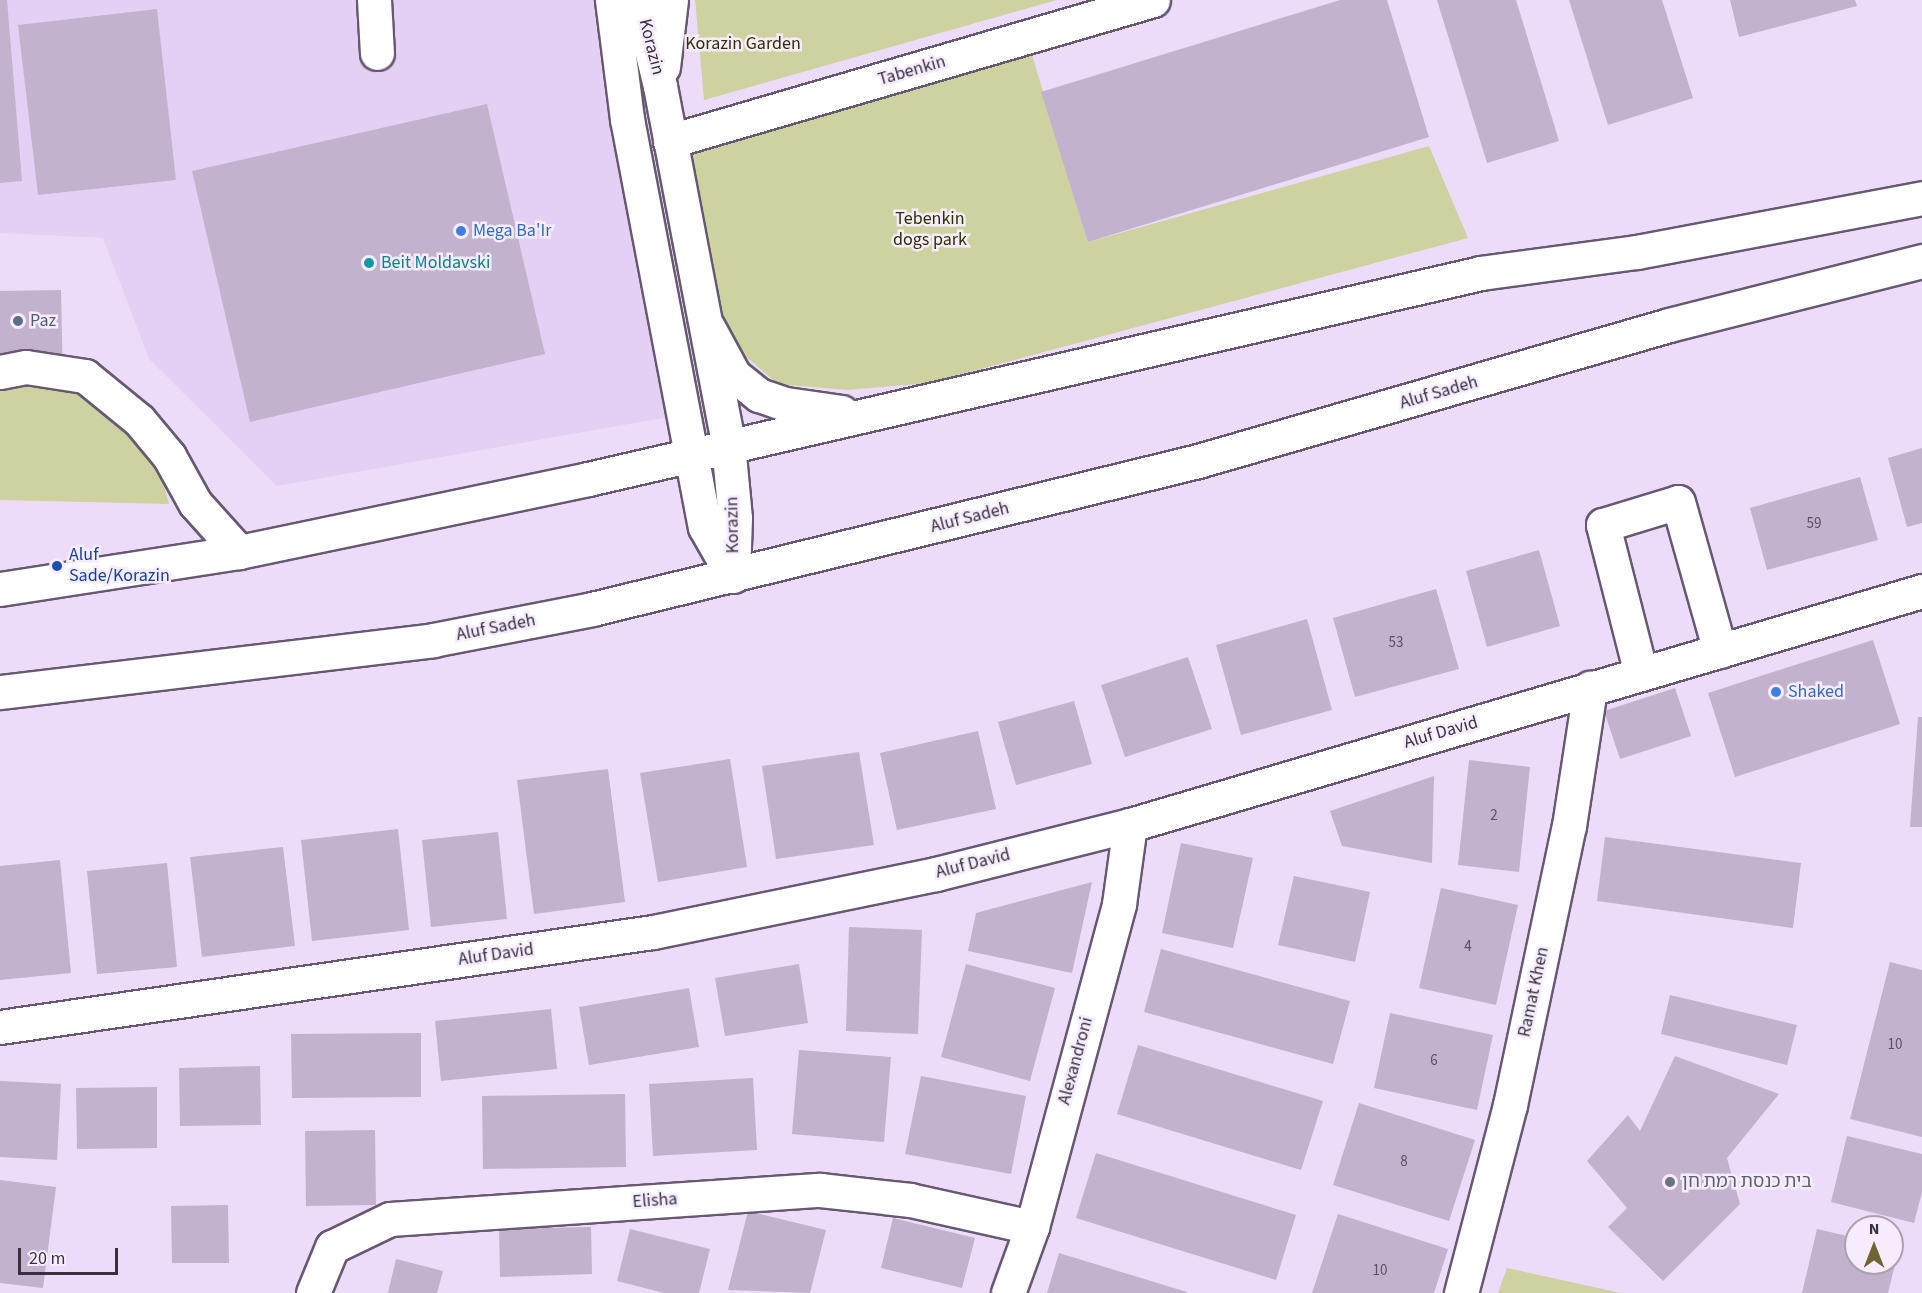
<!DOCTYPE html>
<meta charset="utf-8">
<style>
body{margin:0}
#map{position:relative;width:1922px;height:1293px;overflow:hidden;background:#ecdcf9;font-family:"Source Sans 3","Noto Sans Hebrew",sans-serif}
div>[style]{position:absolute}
.built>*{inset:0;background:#e4d0f4}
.green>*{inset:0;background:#ced2a0}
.building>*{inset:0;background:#c2b2ce}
.roads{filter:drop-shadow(2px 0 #675972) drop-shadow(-2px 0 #675972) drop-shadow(0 2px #675972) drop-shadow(0 -2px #675972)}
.minor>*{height:33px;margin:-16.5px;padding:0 16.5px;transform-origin:16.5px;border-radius:16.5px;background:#fff}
.major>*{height:33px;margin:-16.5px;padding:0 16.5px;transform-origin:16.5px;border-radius:16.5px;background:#fff}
.dots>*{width:16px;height:16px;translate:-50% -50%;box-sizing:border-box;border:3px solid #f6ecfe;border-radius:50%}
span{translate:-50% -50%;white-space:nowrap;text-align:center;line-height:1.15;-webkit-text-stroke:5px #f6ecfe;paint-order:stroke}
.number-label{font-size:15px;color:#5a5161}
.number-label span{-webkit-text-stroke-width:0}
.park-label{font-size:18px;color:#2f3002}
.street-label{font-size:18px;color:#38313d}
.shop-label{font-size:18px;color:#366cbe}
.left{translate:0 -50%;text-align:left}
.culture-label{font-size:18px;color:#0d838f}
.service-label{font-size:18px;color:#4e5e75}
.transit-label{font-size:18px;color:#164399}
.worship-label{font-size:18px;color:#5b616d}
.north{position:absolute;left:1844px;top:1215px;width:60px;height:60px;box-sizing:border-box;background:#f6ecfe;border:2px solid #aaa1b1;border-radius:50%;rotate:0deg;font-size:16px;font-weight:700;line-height:24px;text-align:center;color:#38313d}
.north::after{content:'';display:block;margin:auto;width:21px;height:27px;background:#6f6431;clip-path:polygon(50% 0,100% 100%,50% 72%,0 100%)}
.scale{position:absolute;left:18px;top:1248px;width:100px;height:27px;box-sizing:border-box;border:3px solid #38313d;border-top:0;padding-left:8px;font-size:18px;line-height:21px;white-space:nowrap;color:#38313d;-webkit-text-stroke:4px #f6ecfe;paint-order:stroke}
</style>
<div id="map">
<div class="built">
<i style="clip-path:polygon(0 0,596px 0,669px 417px,277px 486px,149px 359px,103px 238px,0 233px)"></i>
</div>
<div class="green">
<i style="clip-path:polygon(695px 0,1057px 0,704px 100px)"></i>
<i style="clip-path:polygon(1030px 48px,1088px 242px,1429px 146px,1468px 238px,929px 383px,847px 390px,778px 384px,738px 350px,716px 300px,689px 147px)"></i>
<i style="clip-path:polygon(0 373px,85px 376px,157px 460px,169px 504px,0 500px)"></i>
<i style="clip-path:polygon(1507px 1268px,1621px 1293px,1498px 1293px)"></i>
</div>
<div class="building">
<i style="clip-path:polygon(0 0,7px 0,22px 181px,0 183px)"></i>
<i style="clip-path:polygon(1340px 0,1387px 0,1429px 137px,1088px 242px,1041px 92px)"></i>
<i style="clip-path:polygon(1437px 0,1516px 0,1559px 141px,1487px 163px)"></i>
<i style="clip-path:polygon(1569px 0,1662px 0,1693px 98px,1608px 125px)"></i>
<i style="clip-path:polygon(1730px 0,1855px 0,1857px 6px,1739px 37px)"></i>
<i style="clip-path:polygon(157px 9px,176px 180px,38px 195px,18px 25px)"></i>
<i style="clip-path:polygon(487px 104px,545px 354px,250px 422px,192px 171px)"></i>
<i style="clip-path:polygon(61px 290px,63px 383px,0 384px,0 291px)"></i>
<i style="clip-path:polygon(1922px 448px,1922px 523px,1907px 527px,1888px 458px)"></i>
<i style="clip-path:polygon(1860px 477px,1878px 540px,1767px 570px,1750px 508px)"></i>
<i style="clip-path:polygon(1539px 550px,1560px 626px,1487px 647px,1466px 571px)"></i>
<i style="clip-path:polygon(1436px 589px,1459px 669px,1355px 697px,1333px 618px)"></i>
<i style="clip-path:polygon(1307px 619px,1332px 710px,1241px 735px,1216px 645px)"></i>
<i style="clip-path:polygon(1873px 640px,1900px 724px,1735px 777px,1708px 693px)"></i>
<i style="clip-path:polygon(1188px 657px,1212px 729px,1125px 757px,1101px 685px)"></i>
<i style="clip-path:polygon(1675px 688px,1691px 736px,1620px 759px,1604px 711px)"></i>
<i style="clip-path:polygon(1074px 701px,1092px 764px,1016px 785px,998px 722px)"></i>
<i style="clip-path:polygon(1918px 717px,1922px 717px,1922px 827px,1910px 827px)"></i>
<i style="clip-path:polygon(978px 731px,996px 809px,897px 830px,880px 753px)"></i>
<i style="clip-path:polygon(859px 752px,874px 845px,776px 859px,762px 766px)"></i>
<i style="clip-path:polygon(730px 759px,747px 867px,658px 882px,640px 773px)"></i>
<i style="clip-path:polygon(1469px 760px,1530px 767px,1519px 872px,1458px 865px)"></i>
<i style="clip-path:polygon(608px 769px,625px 902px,534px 914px,517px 780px)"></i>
<i style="clip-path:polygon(1434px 776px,1432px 863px,1342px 846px,1330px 811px)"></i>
<i style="clip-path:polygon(398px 829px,409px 930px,312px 941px,301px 840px)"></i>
<i style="clip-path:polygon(498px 832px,507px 919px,431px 927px,422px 840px)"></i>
<i style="clip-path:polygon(1605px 837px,1801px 863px,1793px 928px,1597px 901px)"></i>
<i style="clip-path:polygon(1181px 843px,1253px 858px,1233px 948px,1162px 933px)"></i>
<i style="clip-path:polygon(283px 847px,295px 946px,202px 957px,190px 857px)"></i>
<i style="clip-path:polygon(60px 860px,71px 973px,0 980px,0 866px)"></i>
<i style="clip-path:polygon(167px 863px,177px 967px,97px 974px,87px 871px)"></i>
<i style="clip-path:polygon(1294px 876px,1370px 892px,1355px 962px,1278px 945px)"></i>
<i style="clip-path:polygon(1092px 882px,1072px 973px,968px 951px,976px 913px)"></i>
<i style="clip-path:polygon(1441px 888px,1518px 905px,1496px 1005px,1419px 988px)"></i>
<i style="clip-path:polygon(849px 927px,922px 930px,918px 1034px,846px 1031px)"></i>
<i style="clip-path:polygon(1161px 949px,1350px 1001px,1333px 1064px,1144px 1012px)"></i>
<i style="clip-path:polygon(1890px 962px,1922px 970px,1922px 1137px,1850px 1119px)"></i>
<i style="clip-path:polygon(799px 964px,808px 1023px,725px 1036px,715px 978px)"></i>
<i style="clip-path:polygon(966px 964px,1055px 988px,1030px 1081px,941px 1057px)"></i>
<i style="clip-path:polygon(689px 988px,699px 1047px,589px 1065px,579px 1007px)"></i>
<i style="clip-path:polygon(1670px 995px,1797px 1025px,1787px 1065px,1661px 1034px)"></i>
<i style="clip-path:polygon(551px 1009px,557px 1069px,441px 1081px,435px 1021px)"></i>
<i style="clip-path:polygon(1390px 1013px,1493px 1035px,1477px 1110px,1374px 1088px)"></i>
<i style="clip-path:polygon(421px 1033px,421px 1097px,292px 1098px,291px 1034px)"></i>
<i style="clip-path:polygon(1138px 1045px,1323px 1101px,1301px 1170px,1117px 1114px)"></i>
<i style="clip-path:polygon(799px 1050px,891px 1057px,884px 1142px,792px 1134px)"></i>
<i style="clip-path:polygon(1675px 1056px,1779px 1094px,1727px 1158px,1740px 1204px,1663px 1281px,1608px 1227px,1627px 1208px,1587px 1161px,1628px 1115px,1640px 1131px)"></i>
<i style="clip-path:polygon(260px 1066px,261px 1125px,180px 1126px,179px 1068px)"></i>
<i style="clip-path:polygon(921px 1076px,1026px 1096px,1011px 1174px,905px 1154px)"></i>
<i style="clip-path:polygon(753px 1078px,757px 1150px,653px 1156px,649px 1084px)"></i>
<i style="clip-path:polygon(0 1081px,61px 1084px,57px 1160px,0 1157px)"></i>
<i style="clip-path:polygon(157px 1087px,157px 1148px,77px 1149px,76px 1088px)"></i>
<i style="clip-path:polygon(625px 1094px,626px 1167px,483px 1169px,482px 1096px)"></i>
<i style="clip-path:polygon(1359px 1103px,1475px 1140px,1449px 1221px,1333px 1185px)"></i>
<i style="clip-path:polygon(375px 1130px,376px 1205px,306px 1206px,305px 1131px)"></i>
<i style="clip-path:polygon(1847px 1136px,1922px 1154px,1922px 1192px,1914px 1223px,1831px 1202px)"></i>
<i style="clip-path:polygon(1096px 1153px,1296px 1215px,1276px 1280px,1076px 1218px)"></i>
<i style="clip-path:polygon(0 1180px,56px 1187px,43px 1288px,0 1283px)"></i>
<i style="clip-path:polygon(228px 1205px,229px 1263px,172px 1263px,171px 1206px)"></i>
<i style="clip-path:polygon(748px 1211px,826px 1230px,810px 1293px,728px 1290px)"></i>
<i style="clip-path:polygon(1338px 1214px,1448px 1249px,1434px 1293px,1312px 1293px)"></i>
<i style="clip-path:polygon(893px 1218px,975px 1238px,962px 1288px,881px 1268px)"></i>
<i style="clip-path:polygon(591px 1227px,592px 1274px,500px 1277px,499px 1229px)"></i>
<i style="clip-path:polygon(630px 1229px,710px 1249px,699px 1293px,664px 1293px,617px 1281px)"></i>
<i style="clip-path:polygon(1817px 1229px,1856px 1238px,1856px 1263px,1892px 1263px,1892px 1247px,1899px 1248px,1888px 1293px,1802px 1293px)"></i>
<i style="clip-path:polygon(1059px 1253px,1187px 1292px,1187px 1293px,1047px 1293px)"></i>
<i style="clip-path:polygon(396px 1259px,443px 1271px,437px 1293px,388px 1293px)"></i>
</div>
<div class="roads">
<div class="minor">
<i style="left:374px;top:0;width:53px;rotate:86.8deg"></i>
<i style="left:612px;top:0;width:120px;rotate:82.8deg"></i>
<i style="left:627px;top:119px;width:415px;rotate:79.2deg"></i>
<i style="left:705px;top:527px;width:56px;rotate:60.3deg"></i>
<i style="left:639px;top:0;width:89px;rotate:76.3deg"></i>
<i style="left:660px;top:86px;width:364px;rotate:79.2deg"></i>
<i style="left:728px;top:444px;width:74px;rotate:84.6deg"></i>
<i style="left:735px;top:518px;width:58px;rotate:92deg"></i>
<i style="left:663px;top:67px;width:67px;rotate:-83.2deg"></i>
<i style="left:670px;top:141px;width:503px;rotate:-16.27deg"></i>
<i style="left:0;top:372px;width:26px;rotate:-11deg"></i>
<i style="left:26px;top:367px;width:60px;rotate:8.7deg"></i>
<i style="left:85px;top:376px;width:70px;rotate:39.2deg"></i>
<i style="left:139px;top:420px;width:47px;rotate:50.2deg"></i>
<i style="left:169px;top:456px;width:54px;rotate:61deg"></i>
<i style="left:195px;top:503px;width:66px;rotate:48.1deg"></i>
<i style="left:1641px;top:674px;width:154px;rotate:-104.3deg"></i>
<i style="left:1603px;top:525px;width:78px;rotate:-17deg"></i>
<i style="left:1678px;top:502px;width:155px;rotate:74.3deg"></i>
<i style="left:0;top:1027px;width:660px;rotate:-8.28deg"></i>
<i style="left:653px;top:932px;width:289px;rotate:-11.6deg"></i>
<i style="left:936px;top:874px;width:200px;rotate:-14.2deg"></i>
<i style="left:1130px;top:825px;width:826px;rotate:-16.46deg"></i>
<i style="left:313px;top:1293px;width:50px;rotate:-67.6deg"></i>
<i style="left:332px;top:1247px;width:64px;rotate:-25.8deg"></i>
<i style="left:390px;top:1219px;width:431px;rotate:-3.9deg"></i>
<i style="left:820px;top:1190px;width:91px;rotate:6.3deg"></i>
<i style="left:910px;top:1200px;width:125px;rotate:12.5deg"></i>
<i style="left:1008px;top:1293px;width:70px;rotate:-70deg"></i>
<i style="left:1032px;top:1227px;width:335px;rotate:-74.9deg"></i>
<i style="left:1119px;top:904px;width:80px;rotate:-82.1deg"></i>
<i style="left:1461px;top:1293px;width:194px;rotate:-75.4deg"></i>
<i style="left:1510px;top:1105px;width:285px;rotate:-78.1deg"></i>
<i style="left:1569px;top:826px;width:140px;rotate:-81.3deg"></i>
</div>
<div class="major">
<i style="left:708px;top:327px;width:55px;rotate:61.6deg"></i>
<i style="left:734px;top:375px;width:32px;rotate:39deg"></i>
<i style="left:759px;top:395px;width:28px;rotate:19deg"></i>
<i style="left:785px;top:404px;width:57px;rotate:8.1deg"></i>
<i style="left:0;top:589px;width:242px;rotate:-8.8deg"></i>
<i style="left:239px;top:552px;width:357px;rotate:-11.8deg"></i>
<i style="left:588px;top:479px;width:916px;rotate:-12.99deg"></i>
<i style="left:1481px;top:273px;width:157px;rotate:-7.7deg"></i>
<i style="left:1637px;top:252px;width:290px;rotate:-10.7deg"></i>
<i style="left:0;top:692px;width:436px;rotate:-6.8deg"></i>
<i style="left:433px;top:640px;width:162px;rotate:-11deg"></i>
<i style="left:592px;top:609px;width:624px;rotate:-13.72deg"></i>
<i style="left:1198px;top:461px;width:490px;rotate:-16.1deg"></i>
<i style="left:1669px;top:325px;width:261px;rotate:-14.2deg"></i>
</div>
</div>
<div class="dots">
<i style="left:461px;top:231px;background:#3f7fe0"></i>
<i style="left:369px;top:263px;background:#0f9aa8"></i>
<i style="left:18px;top:321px;background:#5c6f8a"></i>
<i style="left:57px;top:566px;background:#1a4fb4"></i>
<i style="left:1776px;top:692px;background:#3f7fe0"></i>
<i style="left:1670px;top:1182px;background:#6b7280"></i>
</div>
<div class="number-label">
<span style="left:1814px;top:524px">59</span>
<span style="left:1396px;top:643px">53</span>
<span style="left:1494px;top:816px">2</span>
<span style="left:1468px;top:947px">4</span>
<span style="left:1895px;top:1045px">10</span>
<span style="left:1434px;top:1061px">6</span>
<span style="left:1404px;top:1162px">8</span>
<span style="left:1380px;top:1271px">10</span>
</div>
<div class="park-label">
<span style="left:743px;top:44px">Korazin Garden</span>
<span style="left:930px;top:230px">Tebenkin<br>dogs park</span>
</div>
<div class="street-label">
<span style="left:651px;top:47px;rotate:76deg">Korazin</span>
<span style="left:912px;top:71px;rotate:-16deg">Tabenkin</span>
<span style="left:1439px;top:393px;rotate:-16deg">Aluf Sadeh</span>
<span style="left:970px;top:518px;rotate:-14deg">Aluf Sadeh</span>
<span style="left:733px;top:525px;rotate:-91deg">Korazin</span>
<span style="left:496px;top:628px;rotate:-11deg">Aluf Sadeh</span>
<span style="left:1441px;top:733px;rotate:-16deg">Aluf David</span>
<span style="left:973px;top:864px;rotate:-14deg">Aluf David</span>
<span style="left:496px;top:955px;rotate:-8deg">Aluf David</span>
<span style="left:1534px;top:992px;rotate:-78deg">Ramat Khen</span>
<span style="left:1076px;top:1061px;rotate:-75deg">Alexandroni</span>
<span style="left:655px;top:1201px;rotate:-4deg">Elisha</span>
</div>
<div class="shop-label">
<span class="left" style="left:473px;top:231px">Mega Ba'Ir</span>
<span class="left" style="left:1788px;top:692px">Shaked</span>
</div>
<div class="culture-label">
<span class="left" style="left:381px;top:263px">Beit Moldavski</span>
</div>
<div class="service-label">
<span class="left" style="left:30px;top:321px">Paz</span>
</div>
<div class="transit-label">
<span class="left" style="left:69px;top:566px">Aluf<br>Sade/Korazin</span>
</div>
<div class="worship-label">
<span class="left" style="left:1682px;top:1182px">בית כנסת רמת חן</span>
</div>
<div class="north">N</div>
<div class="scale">20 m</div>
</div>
